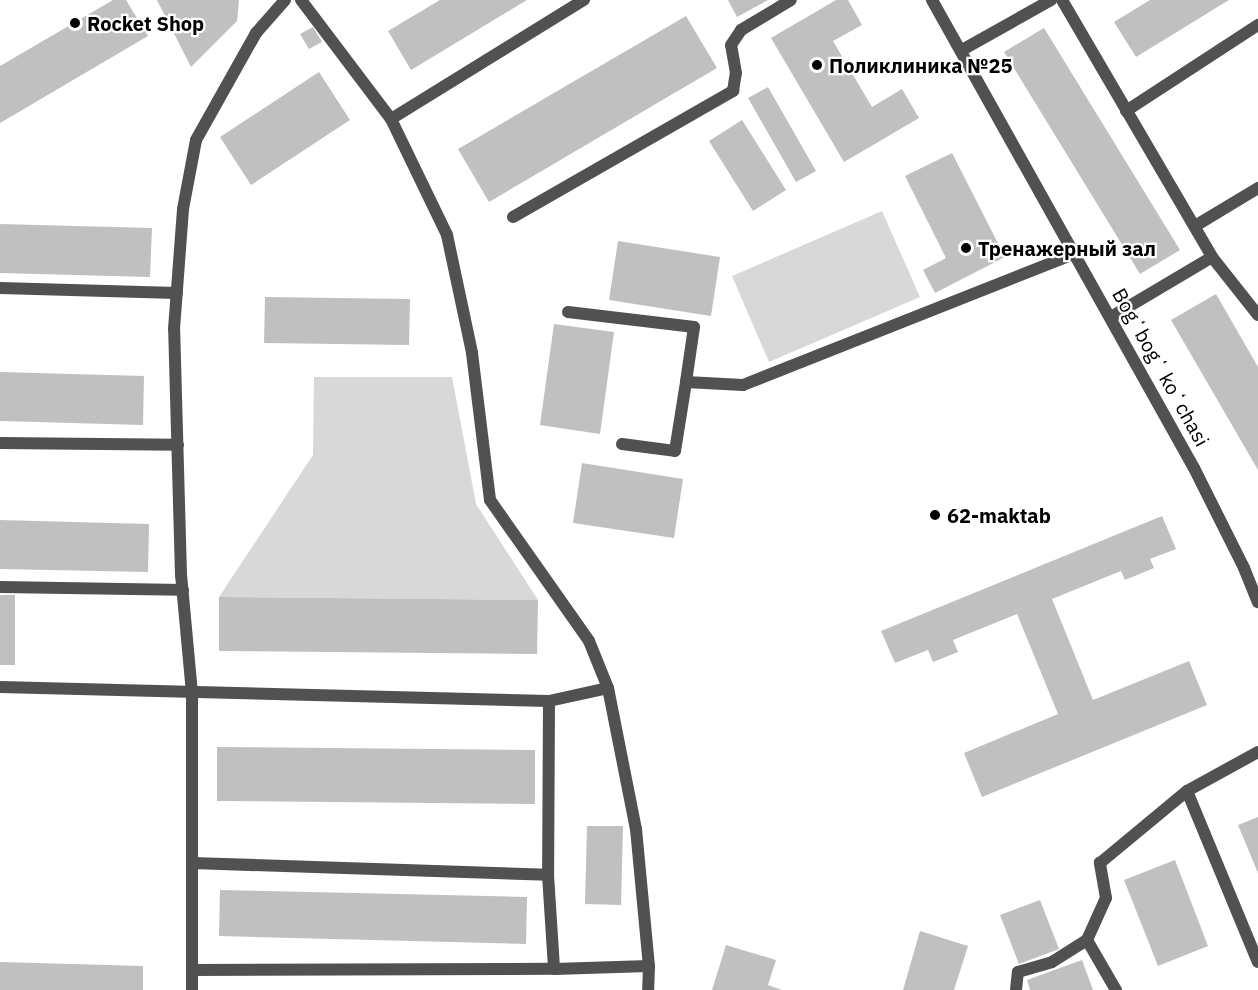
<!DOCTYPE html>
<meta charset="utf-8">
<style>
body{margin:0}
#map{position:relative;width:1258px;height:990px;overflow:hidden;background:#fff;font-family:"IBM Plex Sans",sans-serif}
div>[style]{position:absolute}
.green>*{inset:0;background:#d8d8d8}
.building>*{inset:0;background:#c0c0c0}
.service>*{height:12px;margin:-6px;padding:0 6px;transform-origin:6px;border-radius:6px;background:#515151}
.minor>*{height:12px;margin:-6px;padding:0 6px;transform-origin:6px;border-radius:6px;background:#515151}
.dots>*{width:16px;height:16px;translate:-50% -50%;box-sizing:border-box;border:3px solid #fff;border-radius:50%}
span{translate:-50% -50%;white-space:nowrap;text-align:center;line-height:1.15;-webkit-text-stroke:4.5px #fff;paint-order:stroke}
.poi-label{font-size:20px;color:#000;font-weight:700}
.left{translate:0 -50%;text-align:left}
.street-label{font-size:20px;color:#000}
</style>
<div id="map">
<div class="green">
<i style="clip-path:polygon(882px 211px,920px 297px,769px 362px,732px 276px)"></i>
<i style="clip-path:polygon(314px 377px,452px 377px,476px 504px,538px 600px,219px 597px,313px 455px)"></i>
</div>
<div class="building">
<i style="clip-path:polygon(113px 0,126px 0,148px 36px,0 123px,0 66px)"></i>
<i style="clip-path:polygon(157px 0,239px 0,237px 21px,191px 67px)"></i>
<i style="clip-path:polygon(440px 0,527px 0,411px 70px,388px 31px)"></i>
<i style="clip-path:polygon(728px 0,768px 0,737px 17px)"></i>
<i style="clip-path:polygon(836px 0,848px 0,862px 25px,833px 41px,872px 107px,902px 89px,919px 118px,844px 162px,771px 38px)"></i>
<i style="clip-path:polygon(1150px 0,1229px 0,1136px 57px,1114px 22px)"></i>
<i style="clip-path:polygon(686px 16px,717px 68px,489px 202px,458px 149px)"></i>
<i style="clip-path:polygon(313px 27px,322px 42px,309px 49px,300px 34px)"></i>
<i style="clip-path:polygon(1044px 28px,1180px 250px,1140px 274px,1004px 52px)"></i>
<i style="clip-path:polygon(319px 72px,350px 120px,251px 185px,220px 137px)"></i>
<i style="clip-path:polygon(768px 87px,816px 171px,796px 182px,748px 98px)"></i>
<i style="clip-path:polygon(742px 120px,786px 190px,753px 211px,709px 141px)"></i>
<i style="clip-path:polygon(952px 153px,1005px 257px,935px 293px,923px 270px,946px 258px,905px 176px)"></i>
<i style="clip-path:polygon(0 224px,152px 228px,150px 277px,0 273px)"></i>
<i style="clip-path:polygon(618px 241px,720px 257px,711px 316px,609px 300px)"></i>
<i style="clip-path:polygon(1216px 294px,1258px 367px,1258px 470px,1171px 320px)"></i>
<i style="clip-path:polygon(265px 297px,410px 299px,409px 345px,264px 343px)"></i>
<i style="clip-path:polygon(554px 324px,614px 332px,600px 434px,540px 425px)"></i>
<i style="clip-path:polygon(0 372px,144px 376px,143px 425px,0 421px)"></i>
<i style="clip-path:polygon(582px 463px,683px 479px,674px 538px,573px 523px)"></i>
<i style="clip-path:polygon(1162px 516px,1176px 549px,1150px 559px,1154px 568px,1125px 580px,1121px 571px,1052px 599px,1093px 700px,1189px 661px,1207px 705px,982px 797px,964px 753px,1058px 714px,1017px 614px,953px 640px,958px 652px,933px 662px,928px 650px,895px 663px,881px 631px)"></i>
<i style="clip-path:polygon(0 520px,149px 524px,148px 572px,0 569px)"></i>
<i style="clip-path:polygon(0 595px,15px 595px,15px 665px,0 665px)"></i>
<i style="clip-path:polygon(219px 597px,538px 600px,537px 654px,219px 651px)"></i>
<i style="clip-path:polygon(217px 747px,535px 750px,535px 804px,217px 801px)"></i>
<i style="clip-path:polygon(1258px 817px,1258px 873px,1238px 825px)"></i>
<i style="clip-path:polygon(587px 826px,623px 826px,621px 905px,585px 904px)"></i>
<i style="clip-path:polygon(1175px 860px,1208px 946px,1158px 966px,1124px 880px)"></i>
<i style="clip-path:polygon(220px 890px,527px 897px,526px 944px,219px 936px)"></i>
<i style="clip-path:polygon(1040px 900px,1059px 949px,1019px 964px,1000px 915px)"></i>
<i style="clip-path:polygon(920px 931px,968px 946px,954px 990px,903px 990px)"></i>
<i style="clip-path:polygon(726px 945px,776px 960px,768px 985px,782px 990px,712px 990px)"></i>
<i style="clip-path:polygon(1082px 960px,1093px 990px,1030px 990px,1027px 980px)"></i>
<i style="clip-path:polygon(0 962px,143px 966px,143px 990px,0 990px)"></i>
</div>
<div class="service">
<i style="left:301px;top:0;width:149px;rotate:52.9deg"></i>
<i style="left:391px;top:119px;width:129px;rotate:64.2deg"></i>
<i style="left:447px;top:235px;width:121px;rotate:78deg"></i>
<i style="left:472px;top:353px;width:148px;rotate:83deg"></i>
<i style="left:490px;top:500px;width:172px;rotate:54.9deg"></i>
<i style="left:589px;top:641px;width:51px;rotate:68deg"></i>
<i style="left:608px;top:688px;width:144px;rotate:78.8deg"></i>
<i style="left:636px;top:829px;width:138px;rotate:84.6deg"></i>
<i style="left:649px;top:966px;width:24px;rotate:92deg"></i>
<i style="left:1062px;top:0;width:298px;rotate:59.7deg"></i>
<i style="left:962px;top:50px;width:102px;rotate:-29.3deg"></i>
<i style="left:1126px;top:111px;width:158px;rotate:-33.1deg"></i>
<i style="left:391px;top:119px;width:227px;rotate:-31.7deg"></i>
<i style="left:513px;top:217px;width:254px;rotate:-29.8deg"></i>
<i style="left:733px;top:91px;width:18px;rotate:-81deg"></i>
<i style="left:736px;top:73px;width:28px;rotate:-100deg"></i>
<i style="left:731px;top:45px;width:18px;rotate:-56deg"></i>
<i style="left:741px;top:30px;width:58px;rotate:-31deg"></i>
<i style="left:1195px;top:226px;width:74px;rotate:-31.1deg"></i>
<i style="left:0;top:288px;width:177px;rotate:1.6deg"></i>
<i style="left:568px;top:312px;width:127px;rotate:6.8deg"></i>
<i style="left:694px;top:327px;width:56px;rotate:98.3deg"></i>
<i style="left:686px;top:382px;width:57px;rotate:3deg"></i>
<i style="left:743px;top:385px;width:358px;rotate:-21.6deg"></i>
<i style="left:1111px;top:317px;width:117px;rotate:-30.7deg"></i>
<i style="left:1212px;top:257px;width:74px;rotate:51.6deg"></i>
<i style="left:0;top:443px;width:178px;rotate:0.6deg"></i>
<i style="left:622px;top:444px;width:53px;rotate:7.5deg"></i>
<i style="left:675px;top:451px;width:70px;rotate:-80.9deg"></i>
<i style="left:0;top:587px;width:183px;rotate:0.9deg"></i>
<i style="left:0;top:687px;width:549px;rotate:1.46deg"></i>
<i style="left:549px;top:701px;width:174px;rotate:90.3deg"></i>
<i style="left:548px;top:875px;width:94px;rotate:86.3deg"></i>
<i style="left:549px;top:701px;width:60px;rotate:-12.4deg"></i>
<i style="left:1187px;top:791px;width:185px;rotate:67.5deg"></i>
<i style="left:192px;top:863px;width:356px;rotate:1.9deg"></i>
<i style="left:1087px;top:940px;width:58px;rotate:59.9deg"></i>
<i style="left:192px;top:970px;width:362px;rotate:-0.2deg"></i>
<i style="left:554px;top:969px;width:95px;rotate:-1.8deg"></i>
<i style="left:192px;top:990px;width:297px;rotate:-90deg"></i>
<i style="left:192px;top:693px;width:119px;rotate:-95.3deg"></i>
<i style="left:181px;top:575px;width:246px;rotate:-91.6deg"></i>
<i style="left:174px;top:329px;width:120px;rotate:-85.7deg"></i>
<i style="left:183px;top:209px;width:70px;rotate:-79.3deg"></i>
<i style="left:196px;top:140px;width:123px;rotate:-60.7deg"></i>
<i style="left:256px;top:33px;width:44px;rotate:-48.7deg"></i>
<i style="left:1016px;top:990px;width:18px;rotate:-84deg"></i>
<i style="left:1018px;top:972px;width:35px;rotate:-16deg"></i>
<i style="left:1052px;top:962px;width:41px;rotate:-32.2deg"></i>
<i style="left:1087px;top:940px;width:46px;rotate:-65.7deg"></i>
<i style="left:1106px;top:898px;width:36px;rotate:-100deg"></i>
<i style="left:1100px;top:863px;width:113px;rotate:-39.6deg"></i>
<i style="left:1187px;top:791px;width:81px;rotate:-28.8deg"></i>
</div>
<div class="minor">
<i style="left:932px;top:0;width:536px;rotate:60.76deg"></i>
<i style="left:1194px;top:468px;width:112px;rotate:63.4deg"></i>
<i style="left:1244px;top:568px;width:37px;rotate:68deg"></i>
</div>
<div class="dots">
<i style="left:75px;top:23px;background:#000"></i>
<i style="left:817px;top:65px;background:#000"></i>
<i style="left:966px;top:248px;background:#000"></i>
<i style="left:935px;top:515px;background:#000"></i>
</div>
<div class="poi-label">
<span class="left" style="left:87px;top:23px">Rocket Shop</span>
<span class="left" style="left:829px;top:65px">Поликлиника №25</span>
<span class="left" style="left:978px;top:248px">Тренажерный зал</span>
<span class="left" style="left:947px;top:515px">62-maktab</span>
</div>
<div class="street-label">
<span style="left:1161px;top:367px;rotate:61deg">Bogʻbogʻ koʻchasi</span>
</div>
</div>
